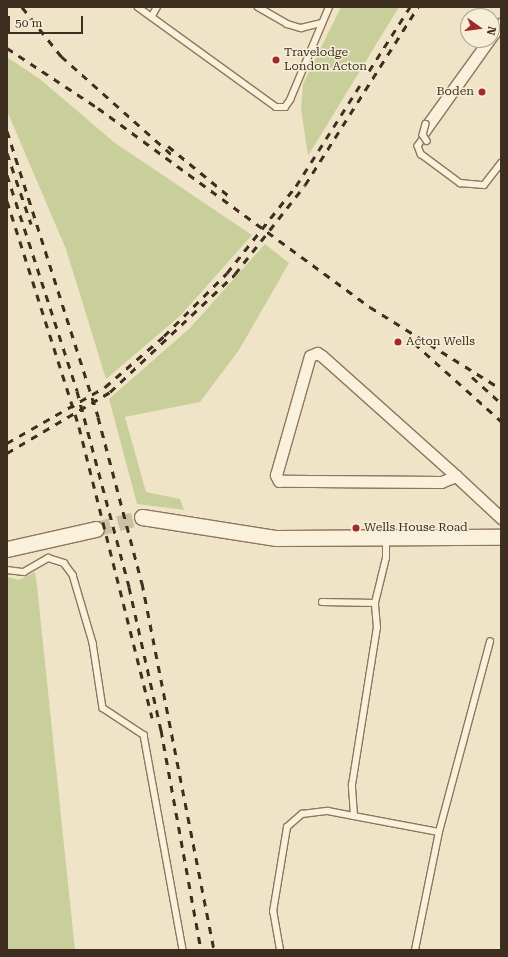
<!DOCTYPE html>
<style>
body{margin:0}
#map{position:relative;width:508px;height:957px;overflow:hidden;background:#f0e4c8;font-family:"Roboto Serif",serif}
div>[style]{position:absolute}
.green>*{inset:0;background:#c9cf9b}
.secondary-tunnel>*{height:15px;margin-top:-7.5px;transform-origin:0;background:repeating-linear-gradient(90deg,#ccc0a6 0 15px,transparent 0 23px)}
.roads{filter:drop-shadow(1px 0 #8d765c) drop-shadow(-1px 0 #8d765c) drop-shadow(0 1px #8d765c) drop-shadow(0 -1px #8d765c)}
.lane>*{height:5.5px;margin:-2.75px;padding:0 2.75px;transform-origin:2.75px;border-radius:2.75px;background:#faf1dc}
.street>*{height:11px;margin:-5.5px;padding:0 5.5px;transform-origin:5.5px;border-radius:5.5px;background:#faf1dc}
.secondary>*{height:15px;margin:-7.5px;padding:0 7.5px;transform-origin:7.5px;border-radius:7.5px;background:#faf1dc}
.rail>*{height:3px;margin-top:-1.5px;transform-origin:0;background:repeating-linear-gradient(90deg,#3d2e20 0 7px,transparent 0 14px)}
.bridges{filter:drop-shadow(1px 0 #8d765c) drop-shadow(-1px 0 #8d765c) drop-shadow(0 1px #8d765c) drop-shadow(0 -1px #8d765c)}
.lane-bridge>*{height:5.5px;margin:-2.75px;padding:0 2.75px;transform-origin:2.75px;border-radius:2.75px;background:#faf1dc}
.dots>*{width:11px;height:11px;translate:-50% -50%;box-sizing:border-box;border:2px solid #f7eed8;border-radius:50%}
span{translate:-50% -50%;white-space:nowrap;text-align:center;line-height:1.15;-webkit-text-stroke:3px #f7eed8;paint-order:stroke}
.poi-label{font-size:12px;color:#3d2e20}
.left{translate:0 -50%;text-align:left}
.right{translate:-100% -50%;text-align:right}
.frame{position:absolute;inset:0;border:8px solid #3d2e20;pointer-events:none}
.north{position:absolute;left:460px;top:8px;width:40px;height:40px;box-sizing:border-box;background:#f7eed8;border:1px solid #ada18e;border-radius:50%;rotate:104deg;font-size:11px;font-weight:700;line-height:16px;text-align:center;color:#3d2e20}
.north::after{content:'';display:block;margin:auto;width:14px;height:18px;background:#9e2a2b;clip-path:polygon(50% 0,100% 100%,50% 72%,0 100%)}
.scale{position:absolute;left:8px;top:16px;width:75px;height:18px;box-sizing:border-box;border:2px solid #3d2e20;border-top:0;padding-left:5px;font-size:12px;line-height:14px;white-space:nowrap;color:#3d2e20;-webkit-text-stroke:3px #f7eed8;paint-order:stroke}
</style>
<div id="map">
<div class="green">
<i style="clip-path:polygon(341px 7px,399px 7px,308px 156px,301px 109px,303px 84px)"></i>
<i style="clip-path:polygon(7px 57px,41px 80px,115px 143px,252px 235px,181px 315px,106px 379px,66px 249px,7px 111px)"></i>
<i style="clip-path:polygon(265px 244px,289px 263px,239px 350px,200px 402px,125px 417px,146px 492px,180px 499px,184px 510px,137px 504px,109px 399px,190px 328px)"></i>
<i style="clip-path:polygon(35px 572px,37px 586px,75px 950px,7px 950px,7px 577px,19px 580px)"></i>
</div>
<div class="secondary-tunnel">
<i style="left:96px;top:529px;width:48px;rotate:-14.6deg"></i>
</div>
<div class="roads">
<div class="lane">
<i style="left:138px;top:7px;width:170px;rotate:35.9deg"></i>
<i style="left:276px;top:107px;width:9px"></i>
<i style="left:285px;top:107px;width:9px;rotate:-54deg"></i>
<i style="left:290px;top:100px;width:101px;rotate:-67.2deg"></i>
<i style="left:258px;top:7px;width:34px;rotate:30deg"></i>
<i style="left:287px;top:24px;width:15px;rotate:16deg"></i>
<i style="left:301px;top:28px;width:21px;rotate:-14deg"></i>
<i style="left:152px;top:16px;width:10px;rotate:-61deg"></i>
<i style="left:501px;top:24px;width:12px;rotate:110deg"></i>
<i style="left:497px;top:35px;width:136px;rotate:125.4deg"></i>
<i style="left:418px;top:146px;width:9px;rotate:69deg"></i>
<i style="left:421px;top:154px;width:49px;rotate:36.6deg"></i>
<i style="left:460px;top:183px;width:24px;rotate:5deg"></i>
<i style="left:484px;top:185px;width:28px;rotate:-52deg"></i>
<i style="left:492px;top:33px;width:14px;rotate:-51deg"></i>
<i style="left:426px;top:124px;width:104px;rotate:-54deg"></i>
<i style="left:7px;top:570px;width:17px;rotate:7deg"></i>
<i style="left:24px;top:572px;width:28px;rotate:-30deg"></i>
<i style="left:48px;top:558px;width:17px;rotate:17deg"></i>
<i style="left:64px;top:563px;width:15px;rotate:53deg"></i>
<i style="left:73px;top:575px;width:71px;rotate:73.6deg"></i>
<i style="left:93px;top:643px;width:66px;rotate:81.3deg"></i>
<i style="left:103px;top:708px;width:49px;rotate:33.4deg"></i>
<i style="left:144px;top:735px;width:219px;rotate:79.7deg"></i>
<i style="left:322px;top:602px;width:53px;rotate:1.1deg"></i>
<i style="left:375px;top:603px;width:46px;rotate:-76.3deg"></i>
<i style="left:386px;top:558px;width:20px;rotate:-90deg"></i>
<i style="left:354px;top:816px;width:86px;rotate:10.7deg"></i>
<i style="left:280px;top:950px;width:39px;rotate:-100deg"></i>
<i style="left:273px;top:912px;width:86px;rotate:-80.6deg"></i>
<i style="left:287px;top:827px;width:20px;rotate:-41deg"></i>
<i style="left:302px;top:814px;width:26px;rotate:-7deg"></i>
<i style="left:328px;top:811px;width:26px;rotate:11deg"></i>
<i style="left:354px;top:816px;width:31px;rotate:-94deg"></i>
<i style="left:352px;top:785px;width:159px;rotate:-81deg"></i>
<i style="left:377px;top:628px;width:25px;rotate:-95deg"></i>
<i style="left:415px;top:950px;width:120px;rotate:-78.5deg"></i>
<i style="left:439px;top:832px;width:197px;rotate:-75deg"></i>
</div>
<div class="street">
<i style="left:456px;top:476px;width:16px;rotate:158deg"></i>
<i style="left:441px;top:482px;width:162px;rotate:-179.6deg"></i>
<i style="left:279px;top:481px;width:7px;rotate:-117deg"></i>
<i style="left:276px;top:475px;width:124px;rotate:-74.1deg"></i>
<i style="left:310px;top:356px;width:8px;rotate:-23deg"></i>
<i style="left:317px;top:353px;width:6px;rotate:31deg"></i>
<i style="left:322px;top:356px;width:180px;rotate:41.8deg"></i>
<i style="left:456px;top:476px;width:62px;rotate:43deg"></i>
</div>
<div class="secondary">
<i style="left:142px;top:517px;width:136px;rotate:8.9deg"></i>
<i style="left:276px;top:538px;width:225px;rotate:-0.3deg"></i>
<i style="left:7px;top:549px;width:91px;rotate:-12.7deg"></i>
</div>
</div>
<div class="rail">
<i style="left:22px;top:7px;width:63px;rotate:51.5deg"></i>
<i style="left:61px;top:56px;width:149px;rotate:41.7deg"></i>
<i style="left:7px;top:48px;width:109px;rotate:33.4deg"></i>
<i style="left:98px;top:108px;width:337px;rotate:36.2deg"></i>
<i style="left:370px;top:307px;width:155px;rotate:32deg"></i>
<i style="left:369px;top:71px;width:76px;rotate:-57.4deg"></i>
<i style="left:7px;top:131px;width:300px;rotate:72.3deg"></i>
<i style="left:98px;top:417px;width:172px;rotate:75.2deg"></i>
<i style="left:142px;top:583px;width:374px;rotate:78.9deg"></i>
<i style="left:168px;top:146px;width:80px;rotate:39.4deg"></i>
<i style="left:7px;top:153px;width:75px;rotate:71.3deg"></i>
<i style="left:7px;top:175px;width:227px;rotate:72deg"></i>
<i style="left:77px;top:391px;width:203px;rotate:75.1deg"></i>
<i style="left:129px;top:587px;width:147px;rotate:77.4deg"></i>
<i style="left:161px;top:730px;width:224px;rotate:79.7deg"></i>
<i style="left:7px;top:201px;width:237px;rotate:72.3deg"></i>
<i style="left:79px;top:427px;width:300px;rotate:75.9deg"></i>
<i style="left:414px;top:343px;width:117px;rotate:41.9deg"></i>
<i style="left:472px;top:377px;width:39px;rotate:42deg"></i>
<i style="left:7px;top:443px;width:113px;rotate:-29.7deg"></i>
<i style="left:105px;top:387px;width:78px;rotate:-40.8deg"></i>
<i style="left:164px;top:336px;width:89px;rotate:-45deg"></i>
<i style="left:227px;top:273px;width:111px;rotate:-51.6deg"></i>
<i style="left:296px;top:186px;width:120px;rotate:-57.6deg"></i>
<i style="left:7px;top:453px;width:120px;rotate:-30.6deg"></i>
<i style="left:110px;top:392px;width:172px;rotate:-43.3deg"></i>
<i style="left:235px;top:274px;width:113px;rotate:-51.8deg"></i>
<i style="left:305px;top:185px;width:211px;rotate:-57.6deg"></i>
</div>
<div class="bridges">
<div class="lane-bridge">
<i style="left:426px;top:124px;width:11px;rotate:105deg"></i>
<i style="left:423px;top:135px;width:7px;rotate:56deg"></i>
</div>
</div>
<div class="dots">
<i style="left:276px;top:60px;background:#9e2a2b"></i>
<i style="left:482px;top:92px;background:#9e2a2b"></i>
<i style="left:398px;top:342px;background:#9e2a2b"></i>
<i style="left:356px;top:528px;background:#9e2a2b"></i>
</div>
<div class="poi-label">
<span class="left" style="left:284px;top:60px">Travelodge<br>London Acton</span>
<span class="right" style="left:474px;top:92px">Boden</span>
<span class="left" style="left:406px;top:342px">Acton Wells</span>
<span class="left" style="left:364px;top:528px">Wells House Road</span>
</div>
<div class="frame"></div>
<div class="north">N</div>
<div class="scale">50 m</div>
</div>
